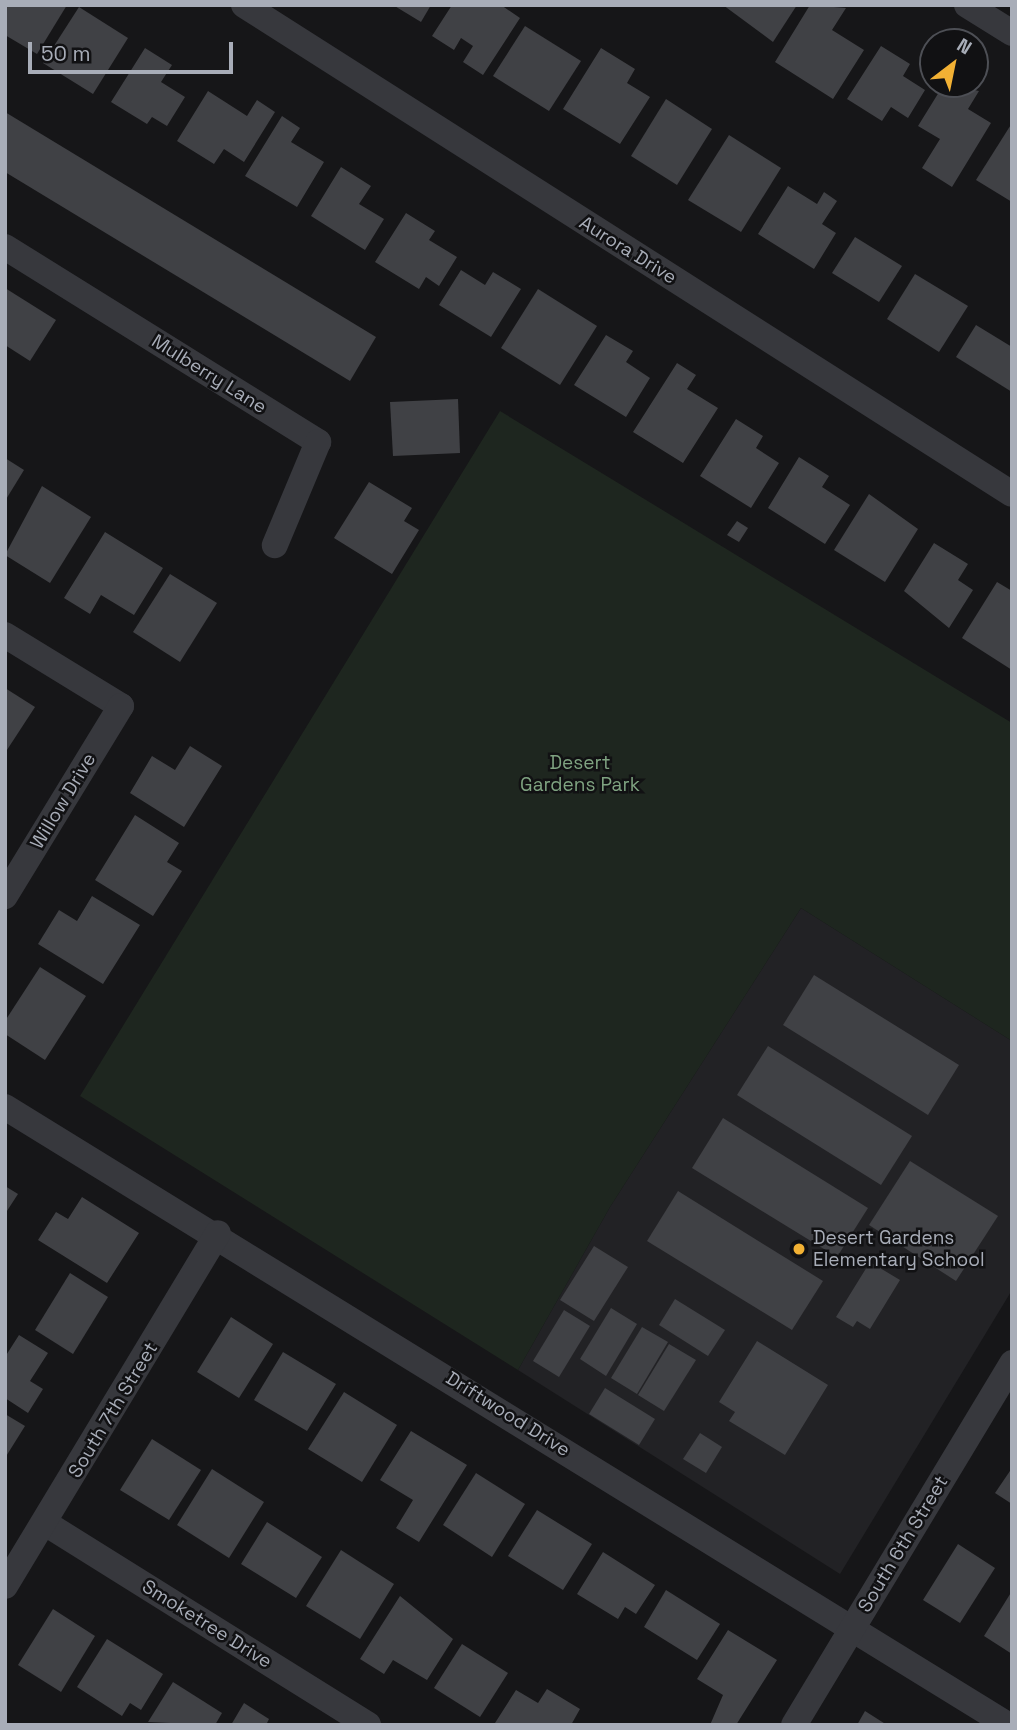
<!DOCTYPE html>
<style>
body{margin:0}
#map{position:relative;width:1017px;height:1730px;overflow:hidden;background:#161618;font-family:"Space Grotesk",sans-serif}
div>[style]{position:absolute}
.built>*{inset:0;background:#222225}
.green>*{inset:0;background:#1e261f}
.building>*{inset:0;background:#404145}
.street>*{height:26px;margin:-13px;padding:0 13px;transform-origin:13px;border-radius:13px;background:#37383d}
.dots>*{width:19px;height:19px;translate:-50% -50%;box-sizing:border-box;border:4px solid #111113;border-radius:50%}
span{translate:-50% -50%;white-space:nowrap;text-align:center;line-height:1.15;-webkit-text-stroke:5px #111113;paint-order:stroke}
.street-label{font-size:19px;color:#a8adb8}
.park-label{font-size:19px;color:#7fa381}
.poi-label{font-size:19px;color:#a8adb8}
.left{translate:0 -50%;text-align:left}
.frame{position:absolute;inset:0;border:7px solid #a8adb8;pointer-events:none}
.north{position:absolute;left:919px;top:28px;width:70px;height:70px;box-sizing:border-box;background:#111113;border:2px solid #4d4f55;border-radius:50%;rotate:32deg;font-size:19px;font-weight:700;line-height:28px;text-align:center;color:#a8adb8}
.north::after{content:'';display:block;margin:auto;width:24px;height:32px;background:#f2b134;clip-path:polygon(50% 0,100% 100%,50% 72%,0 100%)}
.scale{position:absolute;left:28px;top:42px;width:205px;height:32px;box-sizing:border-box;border:4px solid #a8adb8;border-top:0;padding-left:9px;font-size:21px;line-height:24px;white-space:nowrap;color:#a8adb8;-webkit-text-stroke:5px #111113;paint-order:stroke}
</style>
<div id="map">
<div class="built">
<i style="clip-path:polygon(801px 908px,1012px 1041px,1012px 1290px,840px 1574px,518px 1370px,610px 1207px)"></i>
</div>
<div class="green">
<i style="clip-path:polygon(500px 411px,1012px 723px,1012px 1041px,801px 908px,610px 1207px,518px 1370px,80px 1096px)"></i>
</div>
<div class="building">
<i style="clip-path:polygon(5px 5px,67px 5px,37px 54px,5px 35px)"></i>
<i style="clip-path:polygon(393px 5px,431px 5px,421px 22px)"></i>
<i style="clip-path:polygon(452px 5px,501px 5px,520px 18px,483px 75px,463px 62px,473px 46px,461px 38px,454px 50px,432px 36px)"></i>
<i style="clip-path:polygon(723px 5px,797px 5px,773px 42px)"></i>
<i style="clip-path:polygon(810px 5px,846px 8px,832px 30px,864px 50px,833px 99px,775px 62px)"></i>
<i style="clip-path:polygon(79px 7px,128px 38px,93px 94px,43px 63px)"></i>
<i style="clip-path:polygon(525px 26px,581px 61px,549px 111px,493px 76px)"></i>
<i style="clip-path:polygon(881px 46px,910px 64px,903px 76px,925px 90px,908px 118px,891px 107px,882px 121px,847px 99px)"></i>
<i style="clip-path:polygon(145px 48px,172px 65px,161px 82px,185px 97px,167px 126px,152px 117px,147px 124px,111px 102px)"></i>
<i style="clip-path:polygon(601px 48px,635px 69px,627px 83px,650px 97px,620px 144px,563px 109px)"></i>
<i style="clip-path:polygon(944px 84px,979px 91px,968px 109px,991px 123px,952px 187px,922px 168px,940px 139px,918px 126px)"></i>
<i style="clip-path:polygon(208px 91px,247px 116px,257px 100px,275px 112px,244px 162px,224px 149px,214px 164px,177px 141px)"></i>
<i style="clip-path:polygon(666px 99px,712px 129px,677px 185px,631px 156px)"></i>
<i style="clip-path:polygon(5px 112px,376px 337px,350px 381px,5px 172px)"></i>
<i style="clip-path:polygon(282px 116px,300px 128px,291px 142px,324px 162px,297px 207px,245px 176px)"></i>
<i style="clip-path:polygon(1012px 123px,1012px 202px,976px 180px)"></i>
<i style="clip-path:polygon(729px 135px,781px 168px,741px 232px,688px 200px)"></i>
<i style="clip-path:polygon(341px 167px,371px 186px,359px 204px,384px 219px,365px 250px,311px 216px)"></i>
<i style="clip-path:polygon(788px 186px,817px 204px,824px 192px,837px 201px,822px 224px,836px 233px,814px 269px,758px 234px)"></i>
<i style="clip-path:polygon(406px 213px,435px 231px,429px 240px,457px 257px,439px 286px,426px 277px,419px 289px,375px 262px)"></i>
<i style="clip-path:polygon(855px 237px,902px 266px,879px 302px,832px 273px)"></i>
<i style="clip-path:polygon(461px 270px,485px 285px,493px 272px,521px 289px,491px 337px,439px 305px)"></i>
<i style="clip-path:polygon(915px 274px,968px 306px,939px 352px,887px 319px)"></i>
<i style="clip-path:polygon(5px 288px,56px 320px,30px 361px,5px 345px)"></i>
<i style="clip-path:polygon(538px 289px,597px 326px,560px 385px,501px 348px)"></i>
<i style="clip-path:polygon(976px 325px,1012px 347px,1012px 392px,956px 357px)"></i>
<i style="clip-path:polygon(606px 335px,633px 351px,626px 362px,650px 378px,626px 417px,574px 385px)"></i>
<i style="clip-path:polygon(677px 363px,696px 375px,687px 389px,718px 408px,683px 463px,633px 432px)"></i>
<i style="clip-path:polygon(458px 399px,460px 453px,393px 456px,390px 402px)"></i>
<i style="clip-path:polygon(736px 419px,763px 436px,756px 448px,779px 463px,751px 508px,700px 476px)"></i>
<i style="clip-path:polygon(799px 457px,829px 476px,822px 487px,850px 505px,825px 544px,768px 508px)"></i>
<i style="clip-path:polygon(5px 458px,24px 470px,5px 501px)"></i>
<i style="clip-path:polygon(369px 482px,412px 508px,404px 521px,419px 530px,392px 574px,334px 538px)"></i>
<i style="clip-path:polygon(42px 486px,91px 517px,50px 583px,5px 555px)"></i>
<i style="clip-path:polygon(869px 494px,918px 529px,885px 582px,834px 550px)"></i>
<i style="clip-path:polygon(737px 521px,748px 528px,739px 542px,727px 535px)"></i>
<i style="clip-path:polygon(105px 532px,163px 568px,134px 615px,101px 595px,90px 614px,64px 598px)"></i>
<i style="clip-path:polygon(934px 543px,968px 564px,958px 580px,973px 590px,949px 628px,904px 591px)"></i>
<i style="clip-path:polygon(170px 574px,217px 603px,180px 662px,133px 632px)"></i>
<i style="clip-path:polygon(997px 582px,1012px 591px,1012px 670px,962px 638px)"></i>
<i style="clip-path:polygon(5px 688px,35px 707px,5px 753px)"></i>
<i style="clip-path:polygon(190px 746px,222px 766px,184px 827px,130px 793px,152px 756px,175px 770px)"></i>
<i style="clip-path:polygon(135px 815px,179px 843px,167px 862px,182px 871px,153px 916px,95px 880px)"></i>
<i style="clip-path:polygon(92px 896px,140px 925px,103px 984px,38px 944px,59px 910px,77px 921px)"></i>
<i style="clip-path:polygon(40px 967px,86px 996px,45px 1060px,5px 1034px,5px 1021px)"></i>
<i style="clip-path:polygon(814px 975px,959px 1065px,928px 1115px,783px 1025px)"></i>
<i style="clip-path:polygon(768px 1046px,912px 1136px,881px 1185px,737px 1095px)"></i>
<i style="clip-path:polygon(723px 1118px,868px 1208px,837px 1257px,692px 1168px)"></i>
<i style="clip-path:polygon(910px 1161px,998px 1216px,956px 1281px,869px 1225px)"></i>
<i style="clip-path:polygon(5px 1186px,18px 1194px,5px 1214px)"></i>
<i style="clip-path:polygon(678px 1191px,823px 1281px,792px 1330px,647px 1241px)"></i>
<i style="clip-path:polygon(82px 1197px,139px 1233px,107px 1283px,38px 1240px,56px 1212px,68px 1219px)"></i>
<i style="clip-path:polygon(594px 1246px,628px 1267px,594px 1321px,560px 1300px)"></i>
<i style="clip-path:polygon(870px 1262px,900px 1280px,870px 1329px,857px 1321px,853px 1327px,836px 1317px)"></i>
<i style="clip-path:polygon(70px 1273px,108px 1297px,73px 1354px,35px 1330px)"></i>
<i style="clip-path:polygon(675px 1299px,725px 1330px,708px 1356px,659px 1325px)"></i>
<i style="clip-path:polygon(611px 1308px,637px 1324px,606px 1376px,580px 1359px)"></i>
<i style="clip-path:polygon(564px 1310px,590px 1326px,559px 1377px,533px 1361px)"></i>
<i style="clip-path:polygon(231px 1317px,273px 1344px,239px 1398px,197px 1372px)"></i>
<i style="clip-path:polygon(642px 1327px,668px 1342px,637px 1394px,611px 1378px)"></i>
<i style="clip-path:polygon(19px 1335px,48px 1353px,30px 1381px,43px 1389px,28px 1413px,5px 1398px,5px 1357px)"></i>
<i style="clip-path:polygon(757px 1341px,828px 1385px,785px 1455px,729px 1421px,735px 1412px,719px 1402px)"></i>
<i style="clip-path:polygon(669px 1344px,696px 1360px,664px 1411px,638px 1395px)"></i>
<i style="clip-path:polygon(283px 1352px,336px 1384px,307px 1431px,254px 1400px)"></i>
<i style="clip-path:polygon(605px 1388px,655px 1419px,639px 1445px,589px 1414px)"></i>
<i style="clip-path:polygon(344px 1392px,397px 1425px,362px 1482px,308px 1449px)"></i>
<i style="clip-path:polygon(5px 1414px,25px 1426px,5px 1458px)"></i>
<i style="clip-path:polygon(411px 1431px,467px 1465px,419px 1542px,396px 1528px,413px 1500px,380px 1480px)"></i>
<i style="clip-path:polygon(700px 1433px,722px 1447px,706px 1473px,683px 1459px)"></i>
<i style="clip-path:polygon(152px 1439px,201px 1470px,169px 1520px,120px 1490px)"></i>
<i style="clip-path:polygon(1012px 1468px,1012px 1504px,995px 1493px)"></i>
<i style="clip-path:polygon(212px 1469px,264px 1502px,229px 1558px,177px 1525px)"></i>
<i style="clip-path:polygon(476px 1473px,525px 1504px,492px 1557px,443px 1525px)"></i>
<i style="clip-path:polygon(537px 1510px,592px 1544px,563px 1590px,508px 1556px)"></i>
<i style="clip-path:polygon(267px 1522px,322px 1557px,296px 1598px,241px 1564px)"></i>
<i style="clip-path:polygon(958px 1544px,995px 1568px,960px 1623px,923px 1600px)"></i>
<i style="clip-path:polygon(341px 1550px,394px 1584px,360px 1639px,306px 1606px)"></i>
<i style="clip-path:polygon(603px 1552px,655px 1585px,636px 1614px,625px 1607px,618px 1619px,577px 1594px)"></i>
<i style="clip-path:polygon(666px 1590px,720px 1624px,697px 1660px,644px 1627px)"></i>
<i style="clip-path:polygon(1012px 1591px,1012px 1654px,984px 1636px)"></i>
<i style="clip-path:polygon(400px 1596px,453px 1639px,427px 1680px,393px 1660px,384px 1674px,360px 1659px)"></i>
<i style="clip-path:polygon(53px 1609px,95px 1636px,61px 1692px,18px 1665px)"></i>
<i style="clip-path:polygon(728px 1630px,777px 1660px,736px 1725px,710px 1725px,723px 1695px,697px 1679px)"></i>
<i style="clip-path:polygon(107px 1639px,163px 1674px,141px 1710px,130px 1703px,122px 1716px,77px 1687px)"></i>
<i style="clip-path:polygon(462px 1644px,508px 1673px,480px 1717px,434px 1688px)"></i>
<i style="clip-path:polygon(173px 1682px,222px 1713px,215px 1725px,148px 1722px)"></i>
<i style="clip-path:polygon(547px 1689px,580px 1709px,571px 1725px,495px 1723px,516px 1690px,538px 1703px)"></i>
<i style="clip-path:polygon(244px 1703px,269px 1719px,266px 1725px,231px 1725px)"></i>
<i style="clip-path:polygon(865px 1711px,887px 1725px,857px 1725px)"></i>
</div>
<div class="street">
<i style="left:244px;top:5px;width:910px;rotate:32.49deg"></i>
<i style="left:967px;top:5px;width:53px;rotate:31.9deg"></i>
<i style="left:5px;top:247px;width:369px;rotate:31.9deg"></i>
<i style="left:318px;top:442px;width:112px;rotate:112.7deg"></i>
<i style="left:5px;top:635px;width:136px;rotate:31.5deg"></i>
<i style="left:121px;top:706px;width:223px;rotate:121.4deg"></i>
<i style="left:5px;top:1107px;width:1178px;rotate:31.64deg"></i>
<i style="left:45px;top:1523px;width:381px;rotate:32deg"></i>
<i style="left:5px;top:1586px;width:412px;rotate:-58.9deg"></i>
<i style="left:794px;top:1725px;width:423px;rotate:-58.9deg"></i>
</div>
<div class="dots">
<i style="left:799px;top:1249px;background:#f2b134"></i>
</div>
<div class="street-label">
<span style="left:628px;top:250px;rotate:32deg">Aurora Drive</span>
<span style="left:209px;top:374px;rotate:32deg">Mulberry Lane</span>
<span style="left:63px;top:801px;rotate:-59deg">Willow Drive</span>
<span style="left:113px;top:1410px;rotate:-59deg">South 7th Street</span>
<span style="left:508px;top:1414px;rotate:32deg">Driftwood Drive</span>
<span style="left:903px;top:1544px;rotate:-59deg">South 6th Street</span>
<span style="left:207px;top:1624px;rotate:32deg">Smoketree Drive</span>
</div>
<div class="park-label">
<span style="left:580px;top:774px">Desert<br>Gardens Park</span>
</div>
<div class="poi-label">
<span class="left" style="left:813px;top:1249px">Desert Gardens<br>Elementary School</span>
</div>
<div class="frame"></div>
<div class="north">N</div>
<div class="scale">50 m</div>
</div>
